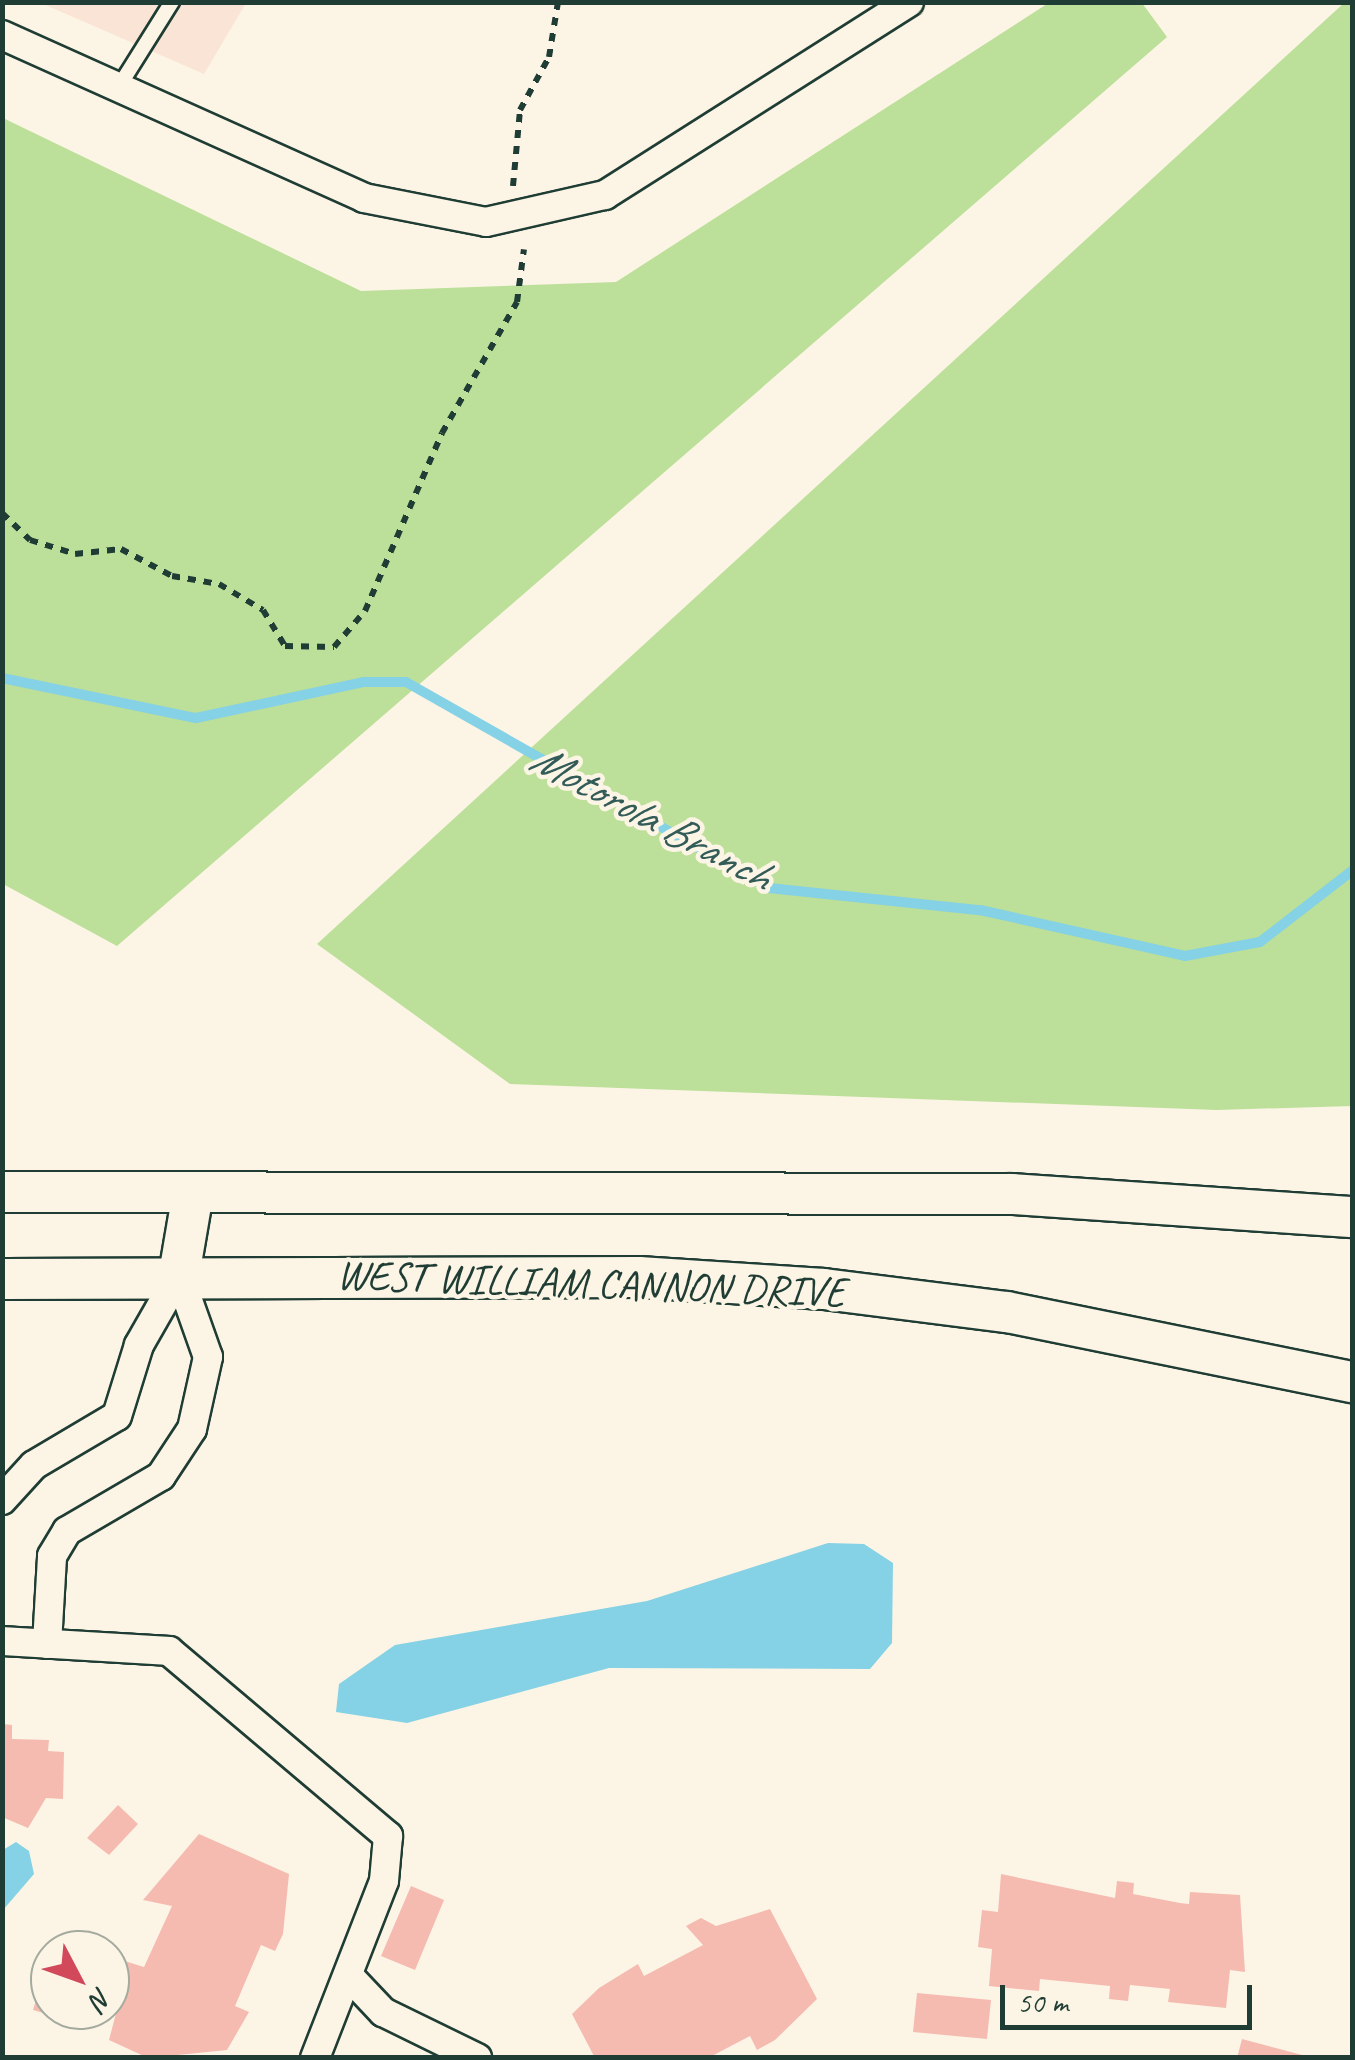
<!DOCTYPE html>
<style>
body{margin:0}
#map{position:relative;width:1355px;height:2060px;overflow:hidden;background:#fcf5e5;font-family:Caveat,sans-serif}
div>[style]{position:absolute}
.built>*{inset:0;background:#fae4d5}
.green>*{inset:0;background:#bcdf99}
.water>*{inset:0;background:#85d1e5}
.stream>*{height:10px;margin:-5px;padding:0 5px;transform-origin:5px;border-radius:5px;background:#85d1e5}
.building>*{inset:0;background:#f5bbb0}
.path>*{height:6px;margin-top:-3px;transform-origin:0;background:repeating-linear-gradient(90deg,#1f3d34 0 8px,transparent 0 16px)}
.roads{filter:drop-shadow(2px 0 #1f3d34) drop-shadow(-2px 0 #1f3d34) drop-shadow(0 2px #1f3d34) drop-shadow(0 -2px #1f3d34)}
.service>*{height:14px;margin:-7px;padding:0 7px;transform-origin:7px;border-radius:7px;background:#fcf5e5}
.minor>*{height:28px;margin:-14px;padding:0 14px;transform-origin:14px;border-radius:14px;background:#fcf5e5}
.secondary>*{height:40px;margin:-20px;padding:0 20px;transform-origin:20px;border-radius:20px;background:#fcf5e5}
span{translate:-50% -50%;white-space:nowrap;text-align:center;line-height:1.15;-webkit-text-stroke:9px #fcf5e5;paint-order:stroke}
.street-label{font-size:42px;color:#1f3d34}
.water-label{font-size:45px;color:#335b57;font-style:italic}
.frame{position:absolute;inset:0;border:5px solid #1f3d34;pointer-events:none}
.north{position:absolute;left:30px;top:1930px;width:100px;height:100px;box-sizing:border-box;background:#fcf5e5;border:2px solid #a4ab9e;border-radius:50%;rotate:131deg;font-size:28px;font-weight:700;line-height:40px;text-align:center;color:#1f3d34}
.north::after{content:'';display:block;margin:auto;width:35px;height:45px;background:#d1495b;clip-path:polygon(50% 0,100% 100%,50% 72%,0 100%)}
.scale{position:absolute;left:1000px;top:1985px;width:252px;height:45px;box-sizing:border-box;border:5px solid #1f3d34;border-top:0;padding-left:12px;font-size:30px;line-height:35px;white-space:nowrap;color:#1f3d34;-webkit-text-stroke:8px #fcf5e5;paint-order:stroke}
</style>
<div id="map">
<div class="built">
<i style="clip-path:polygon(41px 3px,246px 3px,204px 74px)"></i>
</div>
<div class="green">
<i style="clip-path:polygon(1050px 2px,1142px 3px,1167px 37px,117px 946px,3px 884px,3px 118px,361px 291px,616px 282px)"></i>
<i style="clip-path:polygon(1344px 3px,1352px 3px,1352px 1106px,1217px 1110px,510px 1084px,317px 944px)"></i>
</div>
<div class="water">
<i style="clip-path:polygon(828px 1543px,864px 1544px,893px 1563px,892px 1643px,870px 1669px,609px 1668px,407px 1723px,336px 1712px,339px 1684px,395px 1645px,647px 1601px)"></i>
<i style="clip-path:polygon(16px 1842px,29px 1851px,34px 1874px,3px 1910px,3px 1850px)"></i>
</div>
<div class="stream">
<i style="left:2px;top:678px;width:198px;rotate:11.7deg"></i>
<i style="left:196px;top:718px;width:172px;rotate:-12.1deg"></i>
<i style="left:364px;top:682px;width:42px"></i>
<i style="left:406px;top:682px;width:417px;rotate:29.6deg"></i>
<i style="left:769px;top:888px;width:212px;rotate:6deg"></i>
<i style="left:980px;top:910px;width:210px;rotate:12.6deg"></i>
<i style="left:1185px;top:956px;width:76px;rotate:-10.6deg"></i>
<i style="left:1260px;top:942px;width:116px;rotate:-37.7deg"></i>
</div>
<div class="building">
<i style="clip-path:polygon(2px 1724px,12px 1725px,12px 1739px,49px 1740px,48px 1751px,64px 1752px,63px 1799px,46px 1798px,28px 1828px,2px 1817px)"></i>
<i style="clip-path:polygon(118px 1805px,138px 1824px,109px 1855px,87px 1838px)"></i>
<i style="clip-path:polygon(199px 1834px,289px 1874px,283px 1934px,275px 1951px,261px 1945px,235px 2006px,249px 2012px,227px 2050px,148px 2058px,109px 2040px,124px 1983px,110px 1976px,118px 1959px,144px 1967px,172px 1906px,143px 1900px)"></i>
<i style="clip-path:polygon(1001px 1874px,1115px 1898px,1117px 1881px,1134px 1883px,1133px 1894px,1180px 1903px,1189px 1904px,1190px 1892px,1240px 1895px,1245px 1972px,1230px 1970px,1226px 2008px,1168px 2002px,1170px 1989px,1130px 1985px,1128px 2001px,1109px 1999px,1110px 1986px,1040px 1979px,1039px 1991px,989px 1986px,992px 1949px,978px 1947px,982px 1910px,998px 1912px)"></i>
<i style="clip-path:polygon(411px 1886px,444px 1900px,415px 1970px,381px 1956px)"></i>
<i style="clip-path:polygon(770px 1909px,817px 1999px,775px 2040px,757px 2050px,750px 2036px,708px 2058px,595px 2058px,572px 2014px,599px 1988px,638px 1964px,644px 1976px,703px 1945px,686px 1926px,701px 1918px,716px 1926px)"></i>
<i style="clip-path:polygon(38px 1993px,50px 1996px,54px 2016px,33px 2010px)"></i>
<i style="clip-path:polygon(917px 1993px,991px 2000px,987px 2039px,913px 2032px)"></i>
<i style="clip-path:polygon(1242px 2039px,1306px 2056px,1305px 2058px,1237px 2058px)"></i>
</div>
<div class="path">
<i style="left:513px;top:186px;width:76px;rotate:-84.7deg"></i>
<i style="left:520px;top:110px;width:60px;rotate:-61.3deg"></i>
<i style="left:549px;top:57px;width:56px;rotate:-80.7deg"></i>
<i style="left:2px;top:513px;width:39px;rotate:44deg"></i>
<i style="left:30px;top:540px;width:47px;rotate:17.3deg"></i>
<i style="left:75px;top:554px;width:46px;rotate:-6.2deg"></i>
<i style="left:121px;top:549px;width:58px;rotate:27.9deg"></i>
<i style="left:172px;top:576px;width:48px;rotate:9.7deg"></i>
<i style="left:219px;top:584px;width:51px;rotate:30.6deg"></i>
<i style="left:263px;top:610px;width:42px;rotate:58.6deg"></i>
<i style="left:285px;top:646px;width:49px;rotate:1.2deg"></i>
<i style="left:334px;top:647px;width:48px;rotate:-49.3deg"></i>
<i style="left:365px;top:611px;width:194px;rotate:-66.6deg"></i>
<i style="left:442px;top:433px;width:151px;rotate:-60.2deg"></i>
<i style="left:517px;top:302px;width:53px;rotate:-82.5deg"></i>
</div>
<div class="roads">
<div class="service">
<i style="left:118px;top:88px;width:102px;rotate:-57.9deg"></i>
</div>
<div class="minor">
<i style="left:2px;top:35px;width:397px;rotate:24.2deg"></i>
<i style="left:364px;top:198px;width:124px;rotate:11.1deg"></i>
<i style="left:486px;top:222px;width:122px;rotate:-12.8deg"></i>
<i style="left:605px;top:195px;width:360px;rotate:-32.4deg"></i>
<i style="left:2px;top:1500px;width:47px;rotate:-47.6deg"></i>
<i style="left:34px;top:1465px;width:96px;rotate:-30.6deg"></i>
<i style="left:117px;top:1416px;width:74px;rotate:-72.8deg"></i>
<i style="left:139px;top:1345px;width:81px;rotate:-60.3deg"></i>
<i style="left:2px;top:1641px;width:167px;rotate:3.4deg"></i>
<i style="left:169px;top:1651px;width:287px;rotate:40.2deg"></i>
<i style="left:388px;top:1836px;width:45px;rotate:95.1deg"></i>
<i style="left:384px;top:1881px;width:190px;rotate:111.3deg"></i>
<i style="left:47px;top:1644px;width:88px;rotate:-86.7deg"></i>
<i style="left:52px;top:1556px;width:29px;rotate:-59deg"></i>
<i style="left:67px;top:1531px;width:109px;rotate:-30.3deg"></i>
<i style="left:161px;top:1476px;width:56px;rotate:-56.6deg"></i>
<i style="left:192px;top:1429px;width:74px;rotate:-77.5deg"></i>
<i style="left:208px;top:1357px;width:87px;rotate:-109.5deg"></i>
<i style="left:349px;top:1976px;width:50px;rotate:46.6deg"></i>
<i style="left:383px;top:2012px;width:105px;rotate:26.1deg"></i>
</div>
<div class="secondary">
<i style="left:2px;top:1192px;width:1010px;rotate:0.11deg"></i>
<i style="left:1012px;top:1194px;width:341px;rotate:3.9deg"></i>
<i style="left:179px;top:1275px;width:83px;rotate:-80.3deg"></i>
<i style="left:2px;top:1279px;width:637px;rotate:-0.18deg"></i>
<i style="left:639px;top:1277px;width:185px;rotate:3.7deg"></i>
<i style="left:824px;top:1289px;width:184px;rotate:7.2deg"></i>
<i style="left:1007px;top:1312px;width:352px;rotate:11.5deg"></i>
</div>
</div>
<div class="street-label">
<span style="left:591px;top:1284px;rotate:2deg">WEST WILLIAM CANNON DRIVE</span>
</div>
<div class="water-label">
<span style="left:651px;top:817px;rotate:28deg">Motorola Branch</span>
</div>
<div class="frame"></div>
<div class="north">N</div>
<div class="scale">50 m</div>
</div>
